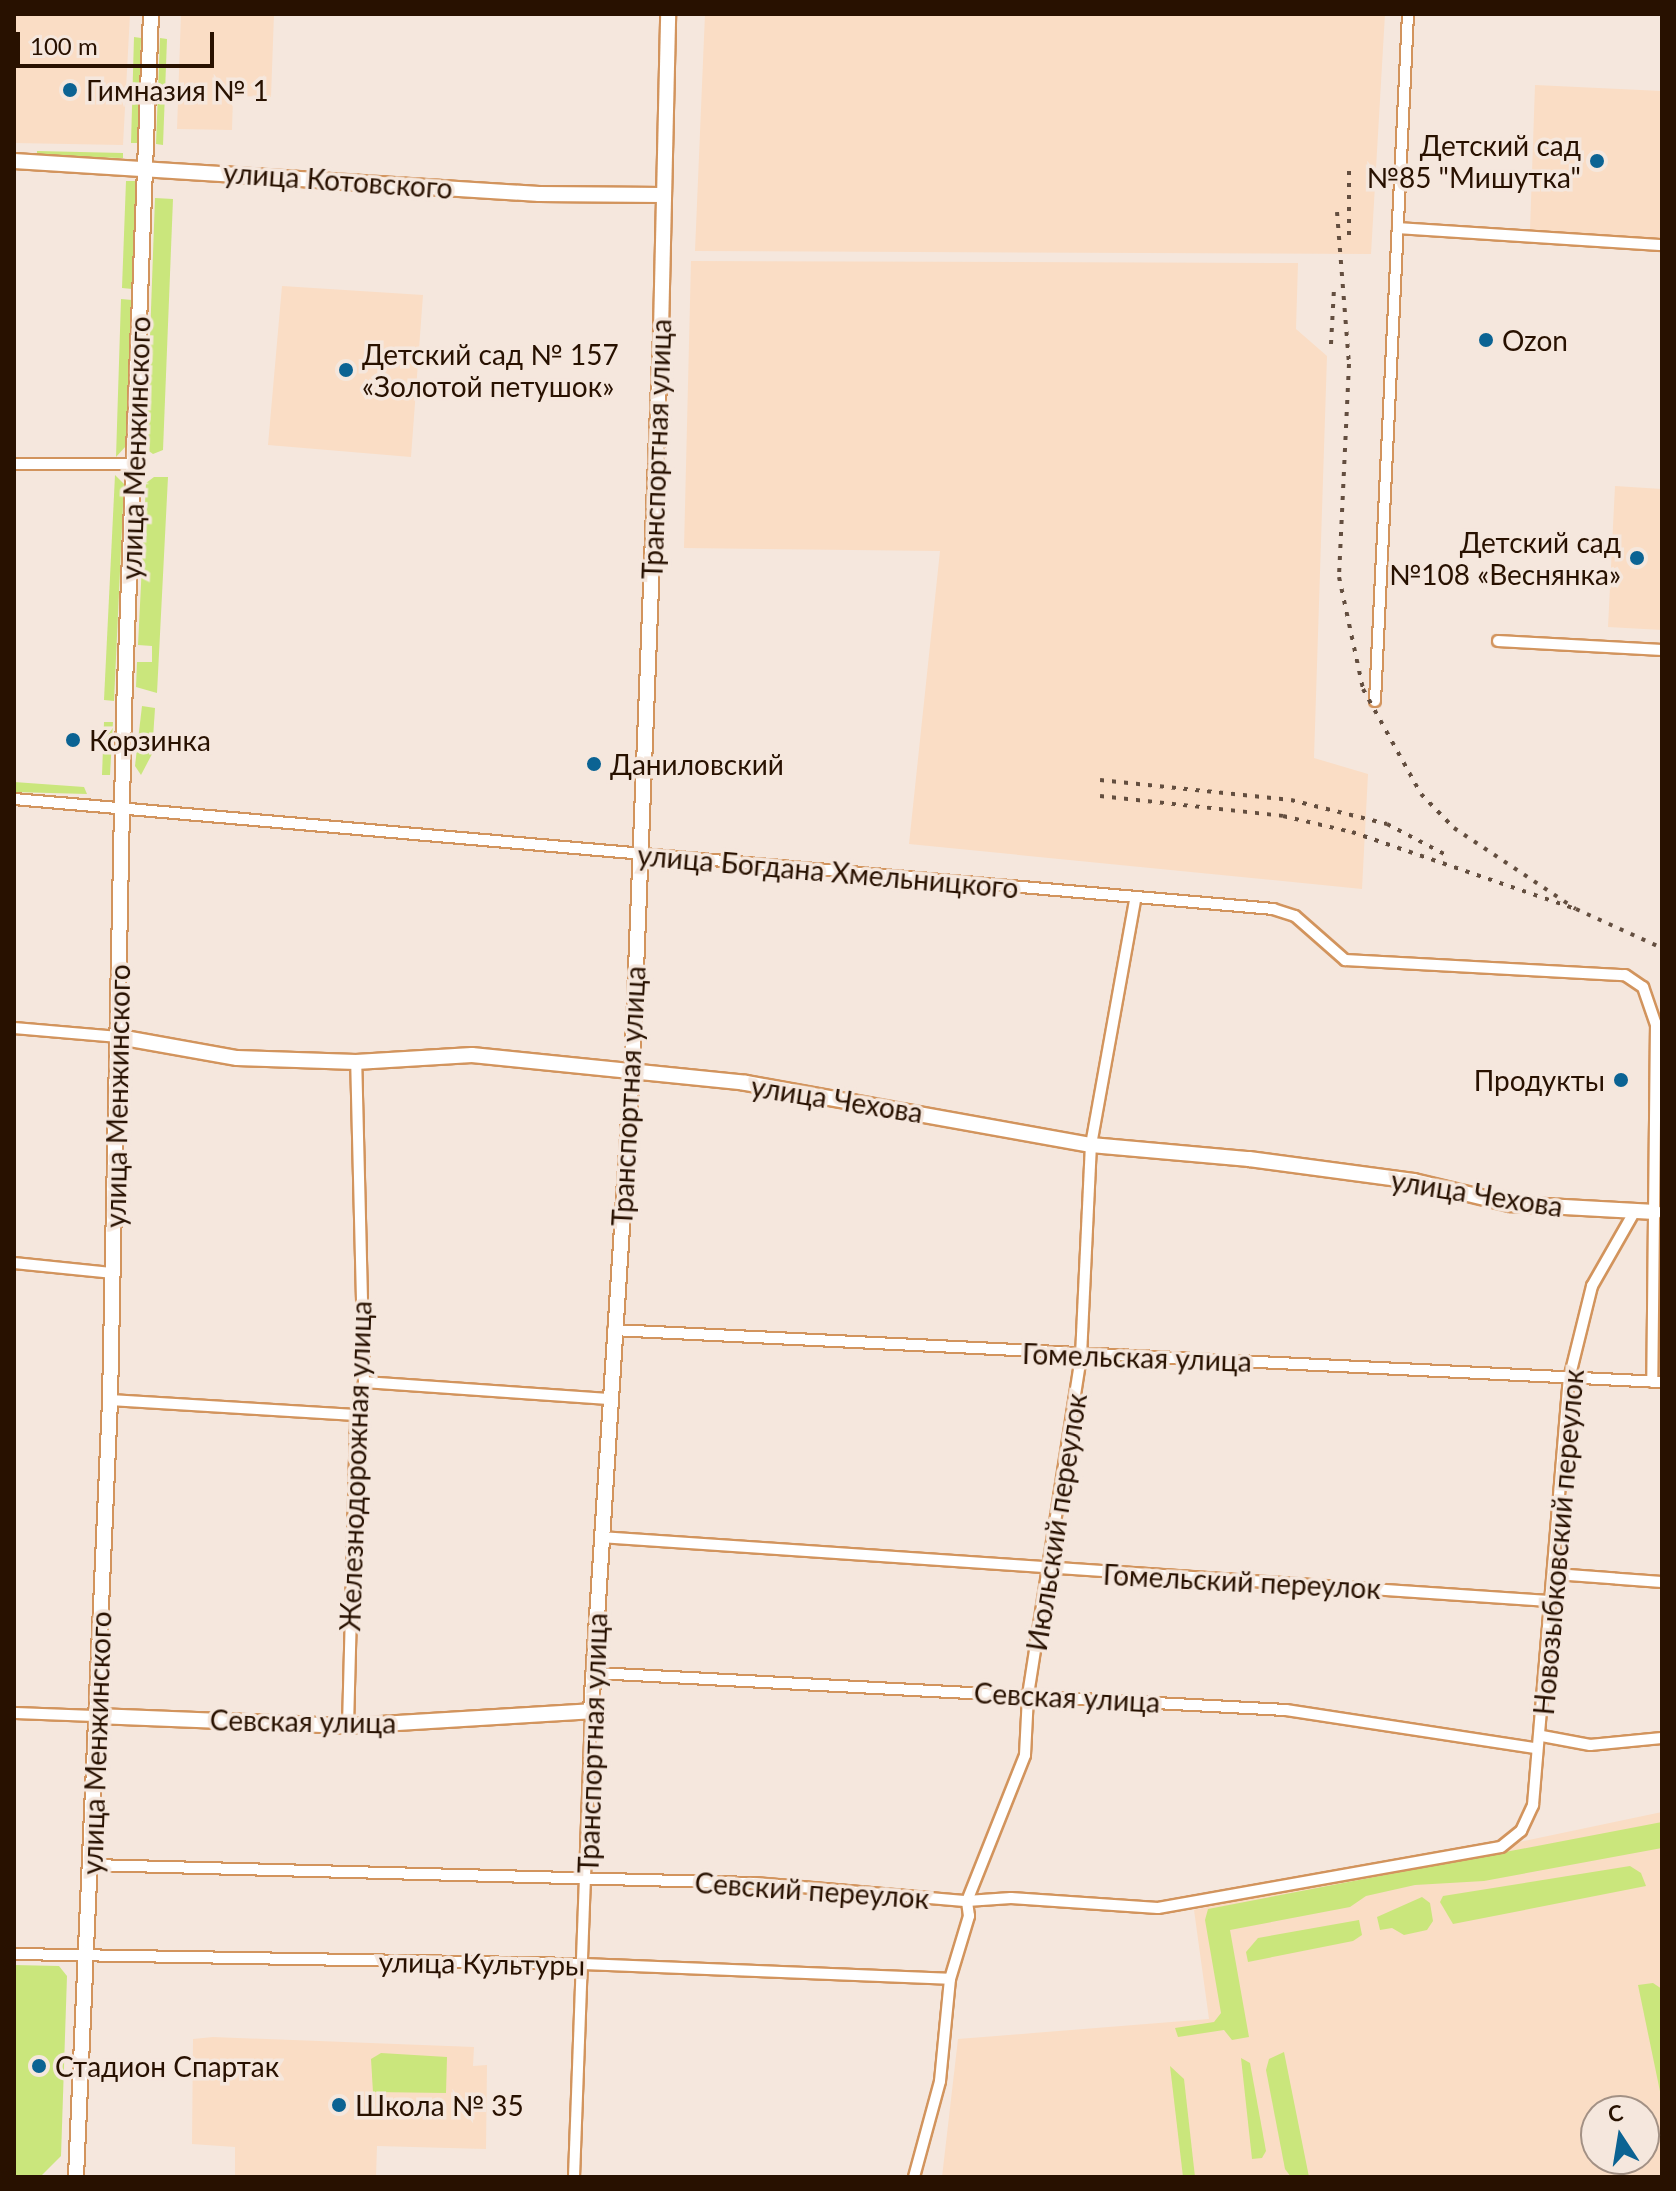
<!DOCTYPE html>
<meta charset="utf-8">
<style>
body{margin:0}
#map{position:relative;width:1676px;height:2191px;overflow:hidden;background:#f5e7dd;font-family:Lato,sans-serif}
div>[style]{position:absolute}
.built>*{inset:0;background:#faddc5}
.green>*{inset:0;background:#cae67c}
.roads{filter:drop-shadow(2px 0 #d2945d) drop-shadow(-2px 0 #d2945d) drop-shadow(0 2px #d2945d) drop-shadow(0 -2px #d2945d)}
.street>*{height:10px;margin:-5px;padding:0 5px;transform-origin:5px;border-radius:5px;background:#fff}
.secondary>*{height:14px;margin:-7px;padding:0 7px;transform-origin:7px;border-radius:7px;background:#fff}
.rail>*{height:4px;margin-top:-2px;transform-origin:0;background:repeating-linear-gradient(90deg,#634e3f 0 4px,transparent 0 12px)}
.dots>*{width:22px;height:22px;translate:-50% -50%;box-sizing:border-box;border:4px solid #f5e7dd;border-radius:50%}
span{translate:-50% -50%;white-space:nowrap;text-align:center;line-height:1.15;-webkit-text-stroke:7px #f5e7dd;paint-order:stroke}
.poi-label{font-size:28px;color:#281100}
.left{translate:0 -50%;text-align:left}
.right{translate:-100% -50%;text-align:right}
.street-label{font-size:28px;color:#281100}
.frame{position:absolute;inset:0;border:16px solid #281100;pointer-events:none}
.north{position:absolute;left:1580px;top:2095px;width:80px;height:80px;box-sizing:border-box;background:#f5e7dd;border:2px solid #a39185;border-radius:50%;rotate:348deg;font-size:22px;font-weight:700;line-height:32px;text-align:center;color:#281100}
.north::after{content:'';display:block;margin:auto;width:28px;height:36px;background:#0b6393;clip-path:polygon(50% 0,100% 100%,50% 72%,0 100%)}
.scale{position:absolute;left:16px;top:32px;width:198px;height:36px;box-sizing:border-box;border:4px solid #281100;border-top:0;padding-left:10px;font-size:24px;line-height:28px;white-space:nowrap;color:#281100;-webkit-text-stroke:6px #f5e7dd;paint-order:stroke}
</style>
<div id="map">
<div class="built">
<i style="clip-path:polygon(14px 14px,130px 14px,123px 145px,14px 143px)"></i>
<i style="clip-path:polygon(181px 14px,274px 14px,271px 97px,233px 96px,232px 130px,177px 129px)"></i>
<i style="clip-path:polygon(705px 14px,1385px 14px,1371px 254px,695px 251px)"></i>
<i style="clip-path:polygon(1535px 85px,1662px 91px,1662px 239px,1530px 231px)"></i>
<i style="clip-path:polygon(691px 261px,1298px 263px,1296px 329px,1327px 356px,1314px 758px,1368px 774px,1362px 889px,909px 844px,940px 551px,684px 548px)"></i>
<i style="clip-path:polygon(282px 286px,423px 295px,411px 457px,268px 445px)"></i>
<i style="clip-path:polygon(1615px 486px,1662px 489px,1662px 630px,1608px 627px)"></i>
<i style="clip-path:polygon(evenodd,1662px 1812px,1662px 2177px,942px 2177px,958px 2039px,1209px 2019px,1194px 1910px,1662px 1812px,1596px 2111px,1644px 2111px,1644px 2159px,1596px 2159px,1596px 2111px)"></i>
<i style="clip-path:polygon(213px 2037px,474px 2047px,473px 2066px,487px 2065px,486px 2149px,377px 2146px,376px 2177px,235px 2177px,235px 2147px,192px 2144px,193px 2039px)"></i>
</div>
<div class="green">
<i style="clip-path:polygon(134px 37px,141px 38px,138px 143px,131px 143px)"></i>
<i style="clip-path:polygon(160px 38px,167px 39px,163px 145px,156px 144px)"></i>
<i style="clip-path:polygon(37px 151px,123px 153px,123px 158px,37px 156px)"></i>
<i style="clip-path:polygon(126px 181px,136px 181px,132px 289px,122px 288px)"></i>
<i style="clip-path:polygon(155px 198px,173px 199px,163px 450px,153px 454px,146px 449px)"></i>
<i style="clip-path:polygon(121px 299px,132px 300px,126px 446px,116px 457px)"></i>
<i style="clip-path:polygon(115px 475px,124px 484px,114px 701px,104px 700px)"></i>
<i style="clip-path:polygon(154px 477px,168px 477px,157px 693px,136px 687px,137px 662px,152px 662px,152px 646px,138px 645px,146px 483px)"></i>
<i style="clip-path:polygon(142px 706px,155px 708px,152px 754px,141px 775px,135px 766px)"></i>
<i style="clip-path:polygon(104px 722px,113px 722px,110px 775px,102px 775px)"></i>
<i style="clip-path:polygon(14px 782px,84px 787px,87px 794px,14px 792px)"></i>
<i style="clip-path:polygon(1662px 1822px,1662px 1848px,1484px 1881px,1415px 1885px,1366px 1896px,1350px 1907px,1230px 1930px,1249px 2037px,1232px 2040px,1224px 2030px,1178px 2037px,1175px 2028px,1214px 2022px,1221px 2013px,1205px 1920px,1208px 1909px)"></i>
<i style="clip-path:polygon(1630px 1866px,1641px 1873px,1646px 1886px,1453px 1924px,1440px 1902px,1443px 1896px)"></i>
<i style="clip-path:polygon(1422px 1897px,1430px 1903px,1433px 1921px,1427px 1930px,1404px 1935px,1392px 1928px,1380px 1930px,1377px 1917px)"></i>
<i style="clip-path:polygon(1359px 1920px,1362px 1935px,1353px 1941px,1248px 1962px,1246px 1952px,1258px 1938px)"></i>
<i style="clip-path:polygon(14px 1965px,59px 1966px,67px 1976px,61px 2156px,40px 2177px,14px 2177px)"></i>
<i style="clip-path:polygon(1653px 1983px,1662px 1989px,1662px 2101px,1638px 1985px)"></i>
<i style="clip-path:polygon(1284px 2052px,1309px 2177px,1291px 2177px,1285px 2169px,1266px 2070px,1269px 2059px)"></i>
<i style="clip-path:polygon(381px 2053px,447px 2057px,446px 2093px,373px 2092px,371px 2059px)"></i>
<i style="clip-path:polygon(1241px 2058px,1250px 2063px,1266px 2151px,1262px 2158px,1252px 2159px)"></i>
<i style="clip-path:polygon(1170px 2066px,1184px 2079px,1195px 2177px,1183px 2177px)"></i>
</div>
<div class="roads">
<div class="street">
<i style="left:1398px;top:228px;width:265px;rotate:3.7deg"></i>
<i style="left:14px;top:464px;width:121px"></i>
<i style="left:1498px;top:641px;width:164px;rotate:3.1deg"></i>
<i style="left:1375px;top:701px;width:688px;rotate:-87.25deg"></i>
<i style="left:14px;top:799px;width:1264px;rotate:4.99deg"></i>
<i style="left:1273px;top:909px;width:23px;rotate:18deg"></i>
<i style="left:1295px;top:916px;width:67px;rotate:41.3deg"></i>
<i style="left:1345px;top:960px;width:280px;rotate:3.1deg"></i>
<i style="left:1625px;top:975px;width:22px;rotate:34deg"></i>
<i style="left:1643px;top:987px;width:39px;rotate:71deg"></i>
<i style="left:1656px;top:1024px;width:358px;rotate:90.6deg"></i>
<i style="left:14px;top:1028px;width:105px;rotate:4.9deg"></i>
<i style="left:14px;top:1263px;width:100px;rotate:5.8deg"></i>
<i style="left:613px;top:1330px;width:1050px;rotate:2.84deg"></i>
<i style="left:364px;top:1382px;width:245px;rotate:4deg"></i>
<i style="left:110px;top:1400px;width:246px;rotate:3.5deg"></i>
<i style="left:600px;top:1537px;width:951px;rotate:3.86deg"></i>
<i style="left:1555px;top:1574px;width:107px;rotate:4.3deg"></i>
<i style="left:596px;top:1673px;width:691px;rotate:3.07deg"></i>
<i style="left:1286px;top:1710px;width:252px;rotate:8.7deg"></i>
<i style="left:14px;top:1713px;width:82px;rotate:2.1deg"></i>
<i style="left:348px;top:1726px;width:311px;rotate:-88.5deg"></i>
<i style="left:356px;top:1415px;width:34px;rotate:-76deg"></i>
<i style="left:364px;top:1382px;width:320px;rotate:-91.4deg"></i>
<i style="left:1542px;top:1736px;width:49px;rotate:10.6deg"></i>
<i style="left:1590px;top:1745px;width:72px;rotate:-5.6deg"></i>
<i style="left:92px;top:1865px;width:663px;rotate:1.56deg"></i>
<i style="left:755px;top:1883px;width:213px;rotate:4.9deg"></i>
<i style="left:967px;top:1901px;width:44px;rotate:-3.9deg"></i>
<i style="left:1011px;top:1898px;width:147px;rotate:3.9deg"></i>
<i style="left:1158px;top:1908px;width:348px;rotate:-10.1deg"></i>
<i style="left:1501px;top:1847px;width:26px;rotate:-39deg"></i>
<i style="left:1521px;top:1831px;width:29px;rotate:-65deg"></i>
<i style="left:1533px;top:1805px;width:428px;rotate:-85.2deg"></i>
<i style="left:1569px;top:1379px;width:96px;rotate:-76.1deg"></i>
<i style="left:1592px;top:1286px;width:83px;rotate:-60.3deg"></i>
<i style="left:14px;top:1954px;width:568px;rotate:1.01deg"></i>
<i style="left:582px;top:1964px;width:368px;rotate:2.3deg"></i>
<i style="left:574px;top:2177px;width:466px;rotate:-87.9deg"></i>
<i style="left:914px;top:2177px;width:99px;rotate:-74.8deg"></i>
<i style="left:940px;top:2081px;width:102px;rotate:-84.4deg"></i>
<i style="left:950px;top:1979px;width:66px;rotate:-73.2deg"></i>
<i style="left:969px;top:1916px;width:15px;rotate:-98deg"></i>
<i style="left:967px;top:1901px;width:157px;rotate:-68.3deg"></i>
<i style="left:1025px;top:1755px;width:60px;rotate:-87.1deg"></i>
<i style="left:1028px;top:1695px;width:343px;rotate:-81.1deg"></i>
<i style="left:1081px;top:1356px;width:211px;rotate:-87.3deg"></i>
<i style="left:1091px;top:1145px;width:248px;rotate:-79.8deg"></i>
</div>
<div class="secondary">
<i style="left:14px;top:161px;width:526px;rotate:3.6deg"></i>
<i style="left:539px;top:194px;width:123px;rotate:0.5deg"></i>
<i style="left:119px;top:1037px;width:120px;rotate:10.1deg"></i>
<i style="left:237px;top:1058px;width:119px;rotate:1.9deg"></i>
<i style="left:356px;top:1062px;width:116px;rotate:-3.5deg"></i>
<i style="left:472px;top:1055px;width:275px;rotate:5.8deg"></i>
<i style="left:746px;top:1083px;width:351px;rotate:10.2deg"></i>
<i style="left:1091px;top:1145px;width:159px;rotate:5.1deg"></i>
<i style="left:1249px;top:1159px;width:166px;rotate:7.6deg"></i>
<i style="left:1414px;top:1181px;width:99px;rotate:13.5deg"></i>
<i style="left:1510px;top:1204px;width:145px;rotate:3.2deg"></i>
<i style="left:96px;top:1716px;width:252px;rotate:2.3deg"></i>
<i style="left:348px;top:1726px;width:243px;rotate:-3.5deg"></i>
<i style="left:591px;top:1711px;width:640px;rotate:-86.33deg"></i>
<i style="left:632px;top:1072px;width:742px;rotate:-87.76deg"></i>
<i style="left:661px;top:331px;width:317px;rotate:-88.7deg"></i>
<i style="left:76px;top:2177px;width:778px;rotate:-87.49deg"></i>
<i style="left:110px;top:1400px;width:690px;rotate:-88.84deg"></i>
<i style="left:124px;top:710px;width:697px;rotate:-87.78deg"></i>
</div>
</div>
<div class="rail">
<i style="left:1337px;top:212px;width:152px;rotate:85.5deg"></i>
<i style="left:1349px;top:364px;width:213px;rotate:92.7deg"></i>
<i style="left:1339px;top:577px;width:115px;rotate:77.9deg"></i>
<i style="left:1363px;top:689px;width:120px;rotate:61.1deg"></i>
<i style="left:1421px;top:794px;width:47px;rotate:45.9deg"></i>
<i style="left:1454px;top:828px;width:146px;rotate:33.6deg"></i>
<i style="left:1349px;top:235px;width:65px;rotate:-90deg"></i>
<i style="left:1331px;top:344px;width:56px;rotate:-86.9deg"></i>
<i style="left:1100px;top:780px;width:192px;rotate:6deg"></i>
<i style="left:1291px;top:800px;width:99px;rotate:14deg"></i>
<i style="left:1387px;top:824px;width:69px;rotate:27.7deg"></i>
<i style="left:1100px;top:796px;width:184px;rotate:6.2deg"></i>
<i style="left:1283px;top:816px;width:71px;rotate:13.1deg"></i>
<i style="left:1352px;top:832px;width:237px;rotate:19deg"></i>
<i style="left:1576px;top:909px;width:94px;rotate:24.4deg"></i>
</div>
<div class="dots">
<i style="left:70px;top:90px;background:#0b6393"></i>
<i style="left:1597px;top:161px;background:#0b6393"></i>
<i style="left:1486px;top:340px;background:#0b6393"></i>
<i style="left:346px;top:370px;background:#0b6393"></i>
<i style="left:1637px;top:558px;background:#0b6393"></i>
<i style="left:73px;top:740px;background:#0b6393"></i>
<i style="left:594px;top:764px;background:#0b6393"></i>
<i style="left:1621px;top:1080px;background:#0b6393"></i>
<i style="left:39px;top:2066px;background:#0b6393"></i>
<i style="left:339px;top:2105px;background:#0b6393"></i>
</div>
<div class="poi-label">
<span class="left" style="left:86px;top:90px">Гимназия № 1</span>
<span class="right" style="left:1581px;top:161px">Детский сад<br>№85 "Мишутка"</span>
<span class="left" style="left:1502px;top:340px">Ozon</span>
<span class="left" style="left:362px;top:370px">Детский сад № 157<br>«Золотой петушок»</span>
<span class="right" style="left:1621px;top:558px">Детский сад<br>№108 «Веснянка»</span>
<span class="left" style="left:89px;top:740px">Корзинка</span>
<span class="left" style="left:610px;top:764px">Даниловский</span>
<span class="right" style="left:1605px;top:1080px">Продукты</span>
<span class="left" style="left:55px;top:2066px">Стадион Спартак</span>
<span class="left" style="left:355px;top:2105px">Школа № 35</span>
</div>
<div class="street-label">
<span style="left:338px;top:180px;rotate:4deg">улица Котовского</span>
<span style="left:135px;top:448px;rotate:-88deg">улица Менжинского</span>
<span style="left:656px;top:449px;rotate:-88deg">Транспортная улица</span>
<span style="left:828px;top:871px;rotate:5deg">улица Богдана Хмельницкого</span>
<span style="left:117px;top:1096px;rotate:-89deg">улица Менжинского</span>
<span style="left:628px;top:1096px;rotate:-87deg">Транспортная улица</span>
<span style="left:837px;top:1099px;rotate:9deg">улица Чехова</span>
<span style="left:1477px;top:1193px;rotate:9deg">улица Чехова</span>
<span style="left:1137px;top:1357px;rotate:2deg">Гомельская улица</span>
<span style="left:355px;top:1466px;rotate:-88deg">Железнодорожная улица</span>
<span style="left:1056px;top:1522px;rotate:-81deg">Июльский переулок</span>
<span style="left:1558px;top:1542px;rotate:-85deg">Новозыбковский переулок</span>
<span style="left:1242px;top:1581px;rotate:3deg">Гомельский переулок</span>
<span style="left:1067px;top:1697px;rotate:3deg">Севская улица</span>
<span style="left:303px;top:1721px;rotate:1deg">Севская улица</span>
<span style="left:96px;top:1743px;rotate:-88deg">улица Менжинского</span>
<span style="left:592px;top:1743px;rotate:-88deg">Транспортная улица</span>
<span style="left:812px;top:1890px;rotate:4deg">Севский переулок</span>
<span style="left:482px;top:1963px;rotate:1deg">улица Культуры</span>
</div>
<div class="frame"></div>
<div class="north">С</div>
<div class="scale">100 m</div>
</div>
